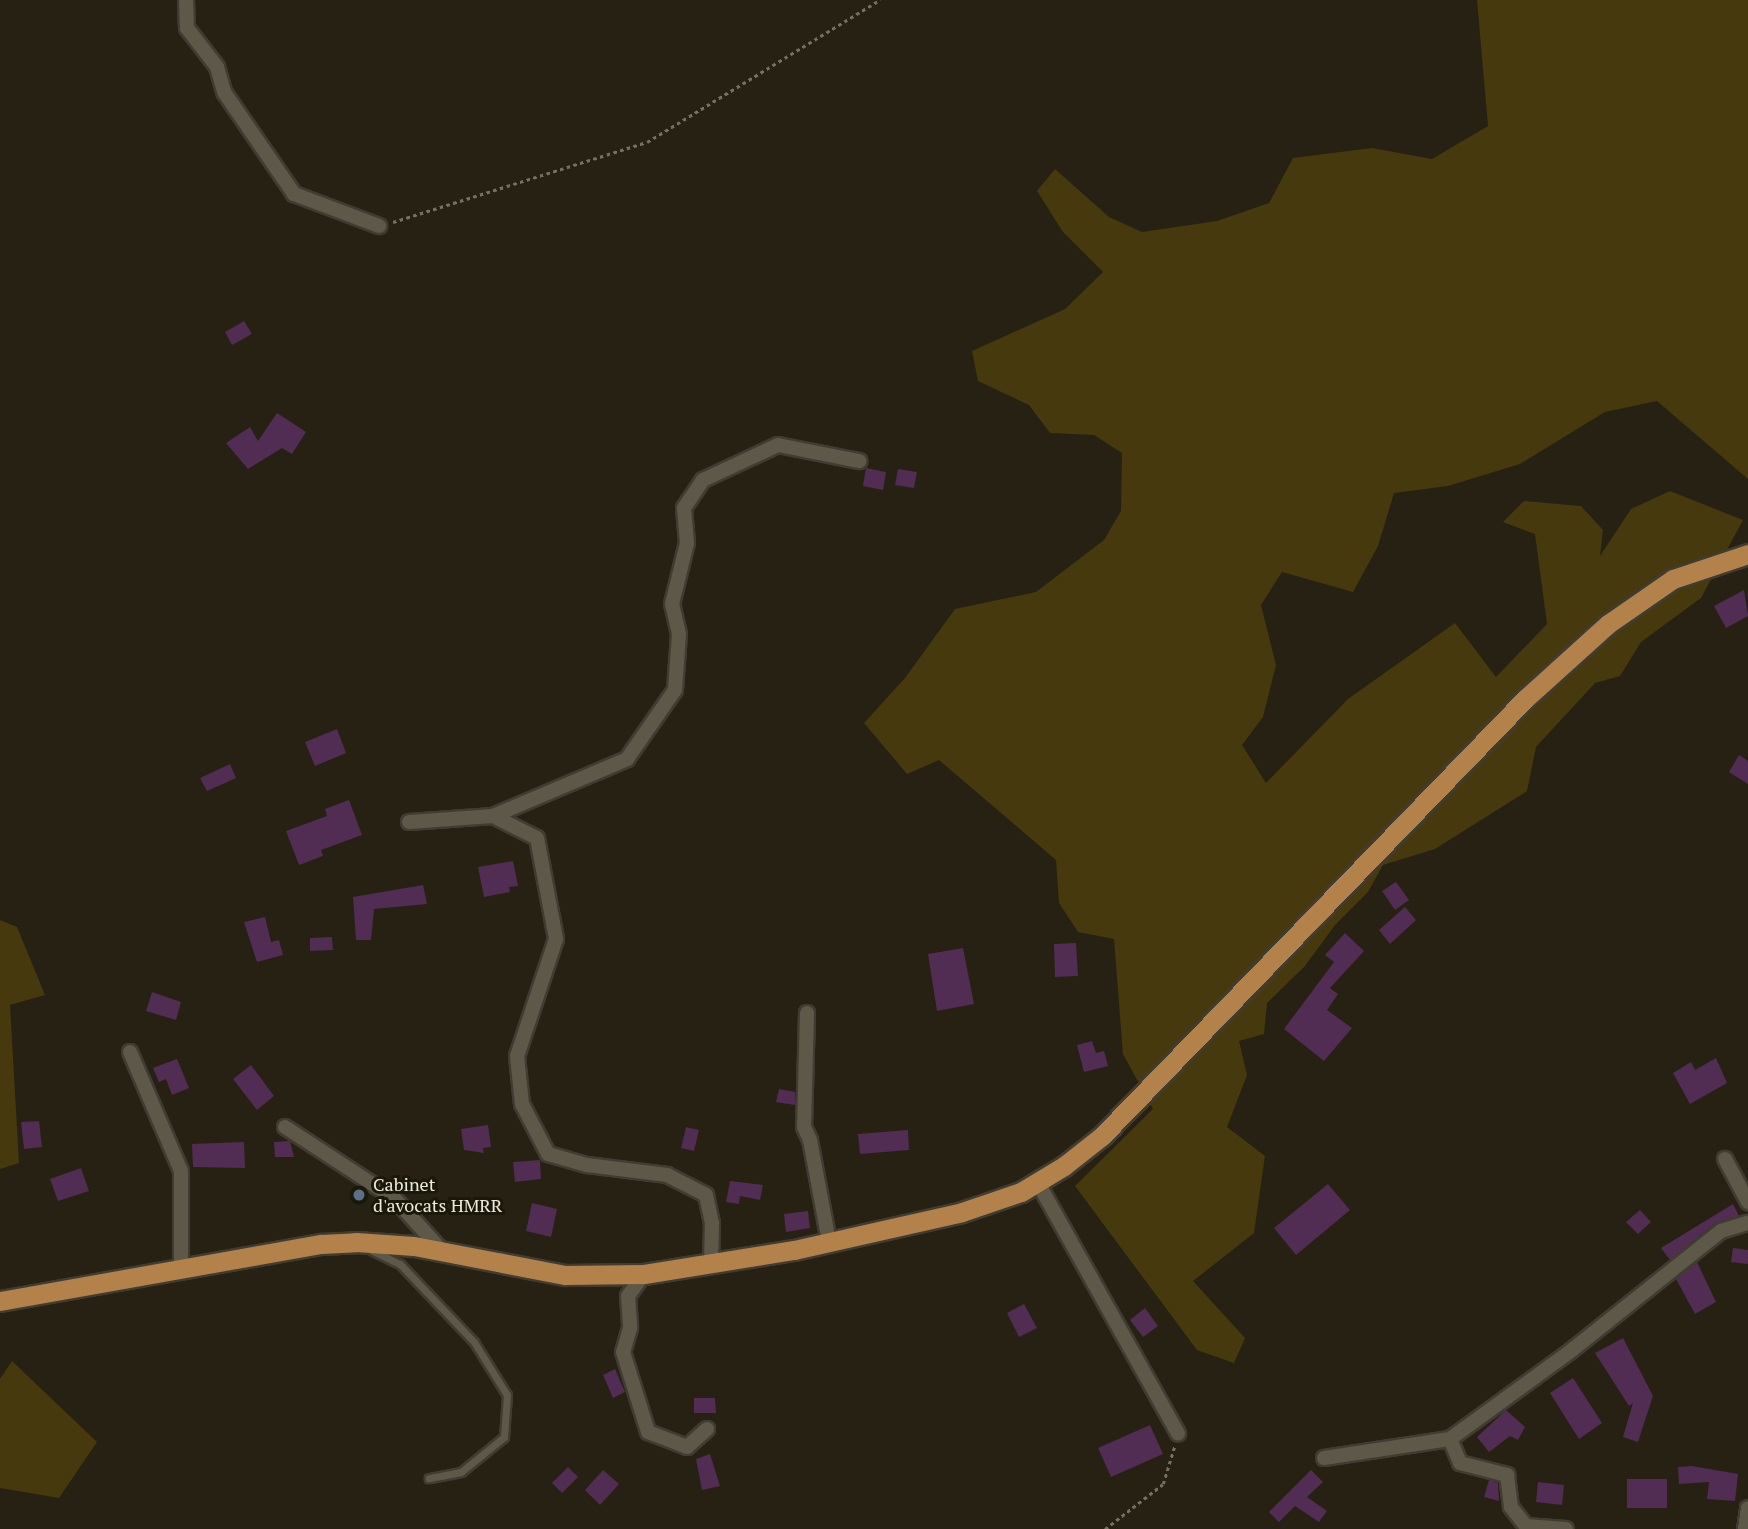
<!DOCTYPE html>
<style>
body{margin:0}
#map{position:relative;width:1748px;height:1529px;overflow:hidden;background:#262113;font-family:"PT Serif",serif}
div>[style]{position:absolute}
.green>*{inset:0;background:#45390d}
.building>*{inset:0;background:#512c53}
.path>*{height:2.5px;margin-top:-1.25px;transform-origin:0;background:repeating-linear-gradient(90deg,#747063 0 3.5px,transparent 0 7px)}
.roads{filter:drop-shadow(2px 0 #403c32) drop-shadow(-2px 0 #403c32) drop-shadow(0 2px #403c32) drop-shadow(0 -2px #403c32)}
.service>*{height:7px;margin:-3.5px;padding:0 3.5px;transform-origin:3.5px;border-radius:3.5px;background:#5d5848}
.minor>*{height:14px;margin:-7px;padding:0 7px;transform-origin:7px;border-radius:7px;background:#5d5848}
.primary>*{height:19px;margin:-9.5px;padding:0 9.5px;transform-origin:9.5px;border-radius:9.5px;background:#b3814a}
.dots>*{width:19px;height:19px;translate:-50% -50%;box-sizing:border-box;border:4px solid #1c1809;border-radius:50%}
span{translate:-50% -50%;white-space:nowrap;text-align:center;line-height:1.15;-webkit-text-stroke:6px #1c1809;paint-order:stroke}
.poi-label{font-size:18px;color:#ece9df}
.left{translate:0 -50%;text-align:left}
</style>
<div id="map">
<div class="green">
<i style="clip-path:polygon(1477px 0,1748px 0,1748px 479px,1657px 401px,1605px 412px,1520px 464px,1448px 486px,1394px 493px,1378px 546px,1353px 592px,1282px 572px,1261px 605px,1276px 665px,1263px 717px,1242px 745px,1266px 783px,1348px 699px,1455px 623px,1496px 677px,1547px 624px,1535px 534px,1503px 522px,1524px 501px,1581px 506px,1603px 530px,1600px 556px,1631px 509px,1670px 491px,1743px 520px,1701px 598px,1641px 642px,1620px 676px,1595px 683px,1536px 747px,1527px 791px,1435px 849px,1383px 865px,1368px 892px,1335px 925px,1305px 966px,1267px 1003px,1264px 1034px,1239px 1041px,1247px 1075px,1227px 1127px,1265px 1156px,1254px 1233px,1193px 1281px,1245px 1338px,1234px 1363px,1197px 1350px,1075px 1186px,1153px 1109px,1123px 1054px,1114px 939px,1078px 932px,1059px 903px,1056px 860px,939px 760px,907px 774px,864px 723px,905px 678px,955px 609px,1036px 592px,1104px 540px,1121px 511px,1122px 453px,1094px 435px,1050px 433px,1029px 405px,978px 381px,972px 351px,1065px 309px,1103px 272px,1063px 232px,1037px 191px,1055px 169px,1109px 217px,1142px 232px,1217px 221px,1269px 203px,1293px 158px,1372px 148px,1432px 159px,1488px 126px)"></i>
<i style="clip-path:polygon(0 920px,17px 927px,45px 995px,10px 1005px,19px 1163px,0 1169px)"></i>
<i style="clip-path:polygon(12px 1361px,97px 1442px,59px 1498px,0 1488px,0 1379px)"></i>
</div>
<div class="building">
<i style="clip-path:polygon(244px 321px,252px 334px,232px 345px,225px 332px)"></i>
<i style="clip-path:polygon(277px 413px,306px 432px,292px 454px,282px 448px,248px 469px,226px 443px,250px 427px,258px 441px)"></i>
<i style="clip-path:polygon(866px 468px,886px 472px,883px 490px,863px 486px)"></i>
<i style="clip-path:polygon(898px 469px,917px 472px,914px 488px,895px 485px)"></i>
<i style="clip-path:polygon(1744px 590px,1748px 616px,1726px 628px,1714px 606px)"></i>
<i style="clip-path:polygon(337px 729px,346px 753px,315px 766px,305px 742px)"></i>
<i style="clip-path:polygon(1739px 755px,1748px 761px,1748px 784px,1729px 772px)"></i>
<i style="clip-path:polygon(230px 764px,236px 778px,207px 791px,200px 778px)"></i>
<i style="clip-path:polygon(349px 800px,362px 835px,321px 850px,323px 856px,299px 865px,286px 831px,327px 816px,325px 809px)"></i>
<i style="clip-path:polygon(513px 861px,518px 886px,509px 887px,510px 892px,484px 897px,478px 867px)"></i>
<i style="clip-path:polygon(1396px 882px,1409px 900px,1395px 910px,1382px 891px)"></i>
<i style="clip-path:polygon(423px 885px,427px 904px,374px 909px,371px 940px,356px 940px,353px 897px)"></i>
<i style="clip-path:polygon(1405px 907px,1416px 920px,1390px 944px,1379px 930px)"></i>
<i style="clip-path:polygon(265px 917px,271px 942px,279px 940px,283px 955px,257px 962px,244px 922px)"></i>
<i style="clip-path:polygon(1345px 933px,1364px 951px,1330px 988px,1338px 994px,1327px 1010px,1352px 1028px,1324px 1061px,1284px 1029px,1334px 962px,1325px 955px)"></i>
<i style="clip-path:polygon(332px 937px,333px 950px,310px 951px,310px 938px)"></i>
<i style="clip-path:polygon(1076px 943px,1078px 976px,1055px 977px,1054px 944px)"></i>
<i style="clip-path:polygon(963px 948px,974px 1004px,937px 1011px,928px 954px)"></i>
<i style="clip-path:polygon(152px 992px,181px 1002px,176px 1020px,146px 1011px)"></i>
<i style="clip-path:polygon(1092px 1041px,1096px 1053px,1104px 1051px,1108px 1066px,1084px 1072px,1077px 1045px)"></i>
<i style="clip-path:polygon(1716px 1058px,1727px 1083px,1690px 1104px,1673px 1073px,1691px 1062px,1695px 1070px)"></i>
<i style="clip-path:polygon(177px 1059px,189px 1088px,172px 1095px,166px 1079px,159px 1082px,153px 1068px)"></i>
<i style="clip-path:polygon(251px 1065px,274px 1096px,257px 1110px,233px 1079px)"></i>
<i style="clip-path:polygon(779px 1089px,795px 1092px,795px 1105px,776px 1102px)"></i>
<i style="clip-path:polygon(39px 1121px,42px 1147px,24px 1149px,21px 1122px)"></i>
<i style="clip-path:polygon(488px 1125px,491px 1147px,483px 1148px,484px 1153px,464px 1150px,461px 1129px)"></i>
<i style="clip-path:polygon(686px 1127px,699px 1130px,694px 1151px,681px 1148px)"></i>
<i style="clip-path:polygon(908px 1130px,909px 1150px,860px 1154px,858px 1134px)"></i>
<i style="clip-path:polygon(290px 1141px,294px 1157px,275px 1157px,274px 1142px)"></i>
<i style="clip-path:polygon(244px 1142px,245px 1168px,193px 1167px,192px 1144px)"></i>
<i style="clip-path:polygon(540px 1160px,541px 1179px,515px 1182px,513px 1162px)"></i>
<i style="clip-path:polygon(81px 1168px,89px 1191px,58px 1201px,50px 1179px)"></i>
<i style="clip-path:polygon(730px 1181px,763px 1185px,760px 1200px,740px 1196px,739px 1204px,726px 1202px)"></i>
<i style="clip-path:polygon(1328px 1184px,1350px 1210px,1296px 1255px,1274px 1228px)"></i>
<i style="clip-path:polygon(532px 1203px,557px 1209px,551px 1237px,526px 1231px)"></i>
<i style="clip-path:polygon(1733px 1204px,1739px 1216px,1715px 1223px,1670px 1260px,1661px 1248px)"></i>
<i style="clip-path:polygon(1640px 1210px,1651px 1222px,1638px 1234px,1626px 1222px)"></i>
<i style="clip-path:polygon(808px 1211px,810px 1228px,786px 1232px,784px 1214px)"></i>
<i style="clip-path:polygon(1733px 1248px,1748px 1250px,1748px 1264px,1731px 1262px)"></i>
<i style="clip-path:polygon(1697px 1262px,1716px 1302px,1695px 1314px,1676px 1279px)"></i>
<i style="clip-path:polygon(1024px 1304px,1037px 1328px,1019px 1337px,1007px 1313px)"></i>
<i style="clip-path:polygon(1145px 1308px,1158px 1326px,1143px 1337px,1130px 1320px)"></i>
<i style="clip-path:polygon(1623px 1338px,1653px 1396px,1638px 1442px,1623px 1437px,1633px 1403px,1629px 1406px,1595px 1353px)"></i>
<i style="clip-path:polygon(615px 1369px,625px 1392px,613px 1398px,603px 1375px)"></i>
<i style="clip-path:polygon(1573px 1378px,1602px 1423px,1579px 1439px,1550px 1393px)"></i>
<i style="clip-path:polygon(694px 1398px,715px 1398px,716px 1413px,694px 1413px)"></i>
<i style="clip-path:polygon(1506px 1410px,1525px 1427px,1518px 1440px,1510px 1436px,1489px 1452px,1477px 1437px)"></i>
<i style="clip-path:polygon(1150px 1425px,1163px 1454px,1111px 1477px,1098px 1448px)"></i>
<i style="clip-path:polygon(710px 1454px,720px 1486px,702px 1490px,696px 1459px)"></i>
<i style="clip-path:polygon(1692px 1466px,1738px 1474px,1735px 1501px,1707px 1499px,1709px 1482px,1679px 1484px,1678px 1467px)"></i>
<i style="clip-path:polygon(568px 1467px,578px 1477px,562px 1493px,552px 1483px)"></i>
<i style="clip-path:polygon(603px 1470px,619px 1484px,600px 1505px,585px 1490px)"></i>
<i style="clip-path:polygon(1311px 1470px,1323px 1482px,1307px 1497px,1327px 1511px,1319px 1522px,1295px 1506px,1279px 1522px,1269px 1512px)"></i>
<i style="clip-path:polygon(1627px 1479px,1667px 1479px,1667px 1508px,1627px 1508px)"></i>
<i style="clip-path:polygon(1489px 1480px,1498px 1483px,1499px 1501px,1484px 1497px)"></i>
<i style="clip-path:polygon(1538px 1482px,1564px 1485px,1562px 1505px,1536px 1502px)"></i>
</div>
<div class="path">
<i style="left:393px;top:222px;width:266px;rotate:-17.5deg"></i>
<i style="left:647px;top:142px;width:273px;rotate:-31.4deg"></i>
<i style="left:1105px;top:1529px;width:73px;rotate:-37.8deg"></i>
<i style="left:1163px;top:1484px;width:39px;rotate:-73deg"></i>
</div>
<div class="roads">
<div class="service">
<i style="left:371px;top:1250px;width:32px;rotate:26deg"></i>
<i style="left:400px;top:1264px;width:108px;rotate:46.5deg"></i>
<i style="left:474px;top:1342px;width:62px;rotate:58.1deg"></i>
<i style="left:507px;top:1395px;width:42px;rotate:94.1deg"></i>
<i style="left:504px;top:1437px;width:55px;rotate:140.9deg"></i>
<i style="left:461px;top:1472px;width:33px;rotate:169deg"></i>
</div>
<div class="minor">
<i style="left:186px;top:0;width:28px;rotate:88deg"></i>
<i style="left:187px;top:28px;width:49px;rotate:52.4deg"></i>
<i style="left:217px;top:67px;width:26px;rotate:74deg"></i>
<i style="left:224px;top:92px;width:124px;rotate:55.5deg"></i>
<i style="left:294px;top:194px;width:91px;rotate:20.6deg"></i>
<i style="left:493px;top:816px;width:146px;rotate:-23deg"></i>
<i style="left:627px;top:759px;width:84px;rotate:-55.2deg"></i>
<i style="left:675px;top:690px;width:56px;rotate:-85.9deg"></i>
<i style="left:679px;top:634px;width:31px;rotate:-103deg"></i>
<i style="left:672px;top:604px;width:63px;rotate:-76.2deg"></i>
<i style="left:687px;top:543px;width:35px;rotate:-95deg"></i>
<i style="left:684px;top:508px;width:34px;rotate:-56deg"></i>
<i style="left:703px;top:480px;width:83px;rotate:-25deg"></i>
<i style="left:778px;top:445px;width:83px;rotate:11.2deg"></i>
<i style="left:409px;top:822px;width:84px;rotate:-4.1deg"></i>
<i style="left:493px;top:816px;width:49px;rotate:26.6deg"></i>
<i style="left:537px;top:838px;width:103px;rotate:79.3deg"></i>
<i style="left:556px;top:939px;width:123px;rotate:108.4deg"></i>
<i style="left:517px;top:1056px;width:48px;rotate:84.1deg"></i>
<i style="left:522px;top:1104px;width:56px;rotate:62.5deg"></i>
<i style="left:548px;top:1154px;width:41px;rotate:15.8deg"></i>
<i style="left:587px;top:1165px;width:81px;rotate:7.1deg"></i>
<i style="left:667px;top:1175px;width:44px;rotate:27.1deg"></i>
<i style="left:706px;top:1195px;width:29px;rotate:78deg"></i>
<i style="left:712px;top:1223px;width:40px;rotate:91.4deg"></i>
<i style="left:807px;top:1013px;width:114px;rotate:91.5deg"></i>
<i style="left:804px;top:1127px;width:14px;rotate:65deg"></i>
<i style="left:810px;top:1140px;width:104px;rotate:79.4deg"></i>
<i style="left:130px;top:1052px;width:129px;rotate:66.8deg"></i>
<i style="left:181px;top:1171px;width:97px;rotate:90deg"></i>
<i style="left:285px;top:1127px;width:130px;rotate:33.1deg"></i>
<i style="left:394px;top:1198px;width:72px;rotate:47.8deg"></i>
<i style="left:1725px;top:1159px;width:49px;rotate:61.9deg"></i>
<i style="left:1038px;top:1183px;width:287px;rotate:60.8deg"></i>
<i style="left:644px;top:1274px;width:27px;rotate:126deg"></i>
<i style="left:628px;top:1296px;width:32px;rotate:86deg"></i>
<i style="left:630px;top:1328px;width:25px;rotate:106deg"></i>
<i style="left:623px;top:1352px;width:84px;rotate:72.6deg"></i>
<i style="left:648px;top:1432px;width:42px;rotate:21deg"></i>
<i style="left:687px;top:1447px;width:27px;rotate:-42deg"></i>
<i style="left:1450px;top:1439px;width:26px;rotate:67deg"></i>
<i style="left:1460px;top:1463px;width:49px;rotate:14.3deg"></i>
<i style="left:1507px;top:1475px;width:32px;rotate:83deg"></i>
<i style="left:1511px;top:1507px;width:24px;rotate:52deg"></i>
<i style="left:1526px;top:1526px;width:40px;rotate:4.3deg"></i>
<i style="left:1324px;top:1458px;width:127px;rotate:-8.6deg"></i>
<i style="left:1450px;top:1439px;width:151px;rotate:-36.1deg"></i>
<i style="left:1572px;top:1350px;width:191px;rotate:-38.6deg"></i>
<i style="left:1721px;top:1231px;width:28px;rotate:-17deg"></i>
<i style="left:1745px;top:1529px;width:21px;rotate:-82deg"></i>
</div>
<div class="primary">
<i style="left:0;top:1301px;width:326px;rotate:-10.1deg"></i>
<i style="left:321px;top:1244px;width:35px;rotate:-3deg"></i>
<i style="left:356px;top:1242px;width:58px;rotate:3.9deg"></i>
<i style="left:414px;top:1246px;width:154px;rotate:10.9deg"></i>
<i style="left:565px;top:1275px;width:79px;rotate:-0.7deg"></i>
<i style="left:644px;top:1274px;width:152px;rotate:-9.1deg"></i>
<i style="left:794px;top:1250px;width:172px;rotate:-12.7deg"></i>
<i style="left:962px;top:1212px;width:62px;rotate:-18.7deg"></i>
<i style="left:1021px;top:1192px;width:50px;rotate:-31.2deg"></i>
<i style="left:1064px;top:1166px;width:48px;rotate:-38.3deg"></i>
<i style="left:1102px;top:1136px;width:608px;rotate:-45.93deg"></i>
<i style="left:1525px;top:699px;width:112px;rotate:-42.1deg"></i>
<i style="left:1608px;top:624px;width:79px;rotate:-34.7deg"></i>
<i style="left:1673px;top:579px;width:79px;rotate:-18.4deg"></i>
</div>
</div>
<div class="dots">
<i style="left:359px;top:1195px;background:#5c6f8a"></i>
</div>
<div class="poi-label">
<span class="left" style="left:373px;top:1195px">Cabinet<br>d'avocats HMRR</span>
</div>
</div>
